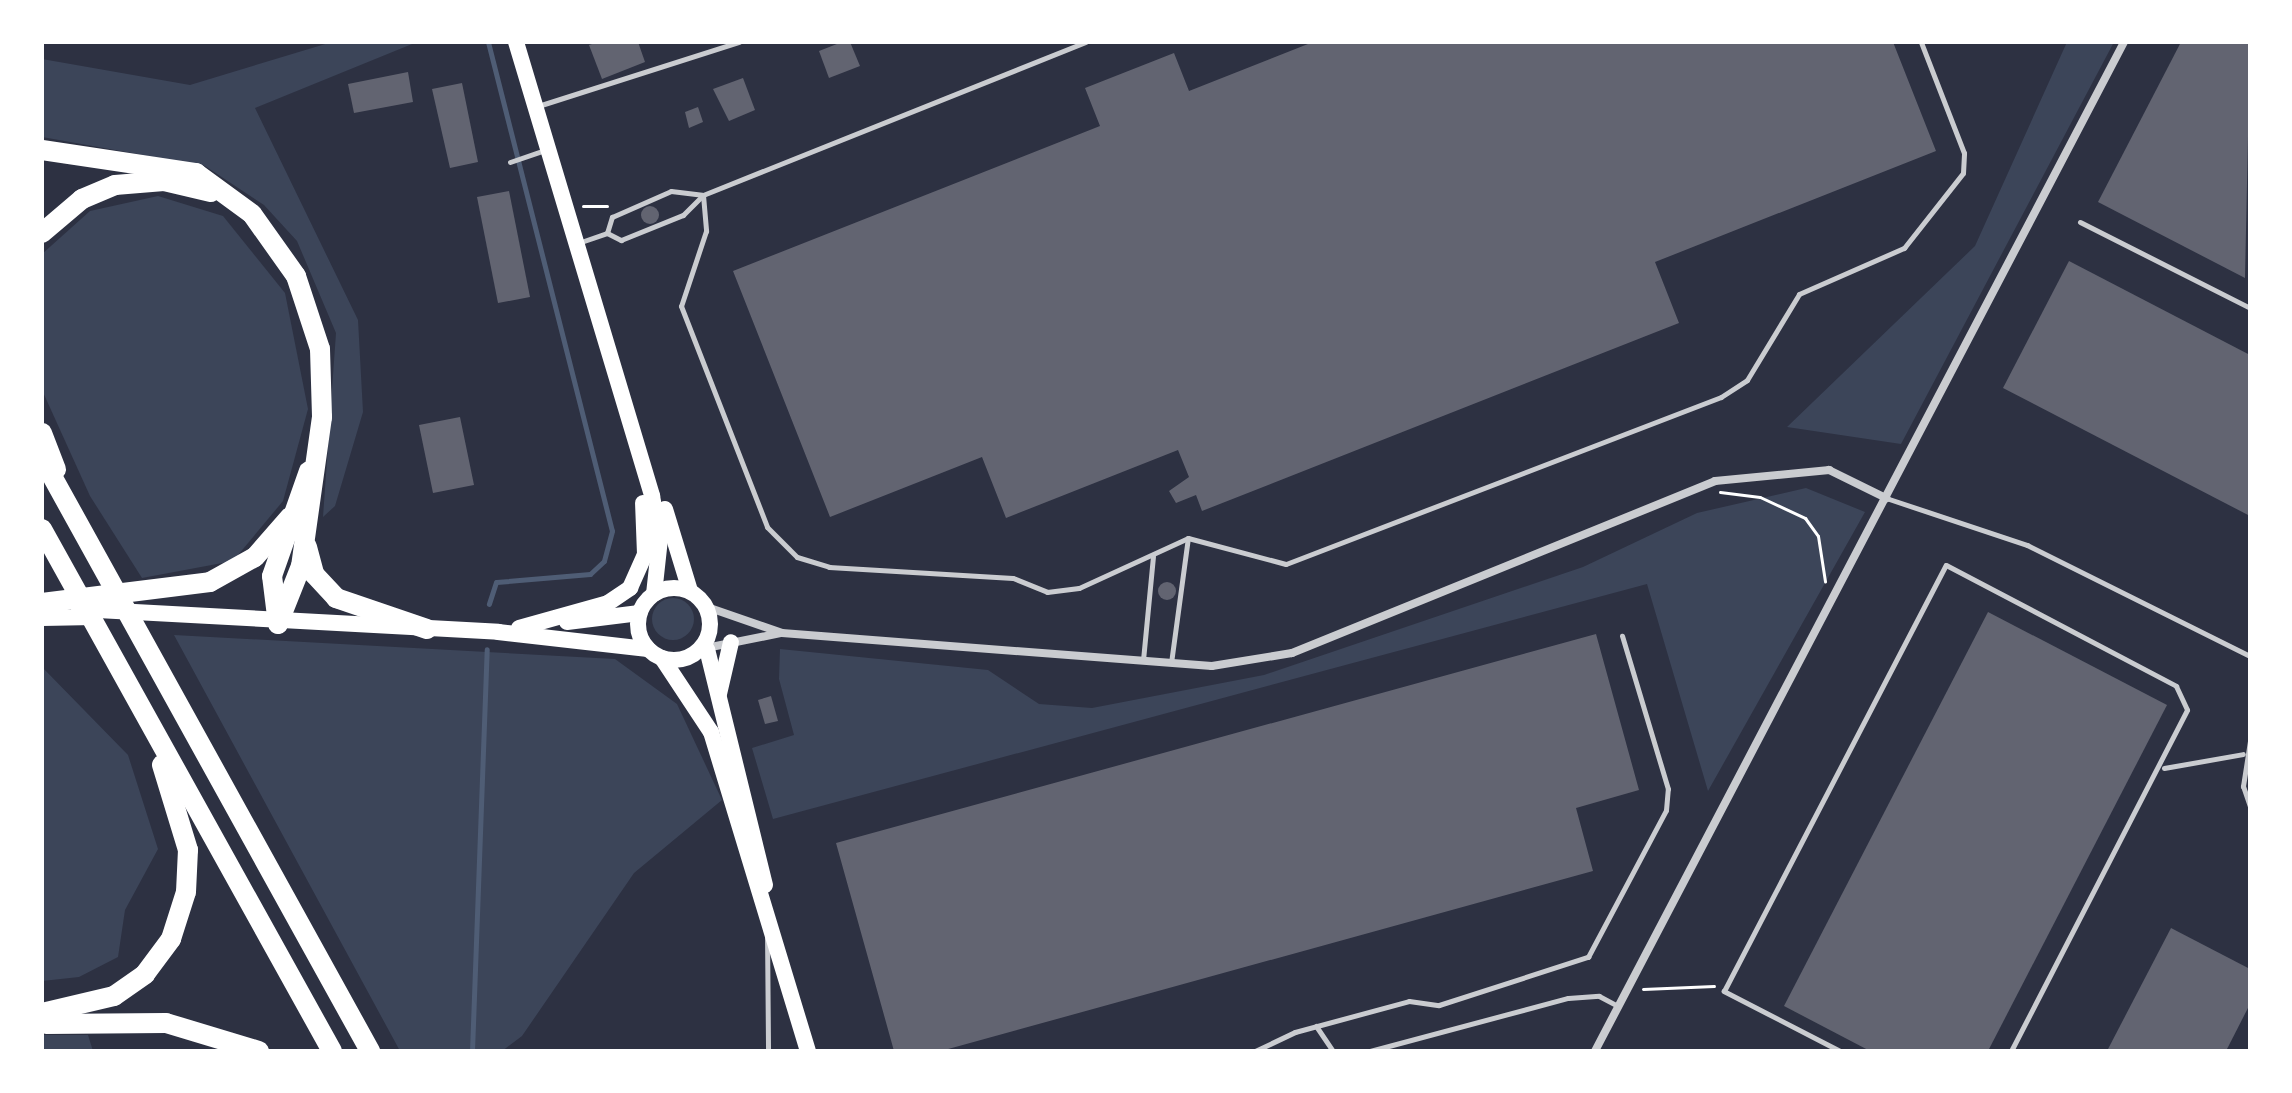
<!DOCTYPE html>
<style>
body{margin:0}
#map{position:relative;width:2292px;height:1093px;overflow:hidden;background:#2d3142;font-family:Mulish,sans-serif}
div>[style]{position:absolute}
.green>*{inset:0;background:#3c4559}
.round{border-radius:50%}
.stream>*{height:5px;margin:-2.5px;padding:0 2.5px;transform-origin:2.5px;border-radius:2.5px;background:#4f5d75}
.building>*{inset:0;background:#626471}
.path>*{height:3px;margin:-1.5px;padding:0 1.5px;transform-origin:1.5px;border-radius:1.5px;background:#fff}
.service>*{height:5px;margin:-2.5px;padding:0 2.5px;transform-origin:2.5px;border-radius:2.5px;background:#caccd0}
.minor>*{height:8px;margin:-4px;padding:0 4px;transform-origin:4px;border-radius:4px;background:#caccd0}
.secondary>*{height:16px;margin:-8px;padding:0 8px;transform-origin:8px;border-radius:8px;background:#fff}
.secondary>.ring{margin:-8px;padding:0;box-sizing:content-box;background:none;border:16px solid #fff;border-radius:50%}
.motorway>*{height:20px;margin:-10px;padding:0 10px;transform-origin:10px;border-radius:10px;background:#fff}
span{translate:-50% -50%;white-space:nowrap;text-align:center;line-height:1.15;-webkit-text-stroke:8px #fff;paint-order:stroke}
.frame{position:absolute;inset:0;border:44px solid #fff;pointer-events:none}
</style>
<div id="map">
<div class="green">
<i style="clip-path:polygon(332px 42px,417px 42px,255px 108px,358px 320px,363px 412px,335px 506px,323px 517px,336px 333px,297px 241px,264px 205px,205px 166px,42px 137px,42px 59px,190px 85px)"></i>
<i style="clip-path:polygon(2067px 42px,2114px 42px,1901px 444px,1787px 427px,1975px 246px)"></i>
<i style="clip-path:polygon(158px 196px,223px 216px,285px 293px,308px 409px,283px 501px,233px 561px,142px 578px,90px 496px,42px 390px,42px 254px,90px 211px)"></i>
<i style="clip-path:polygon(1806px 488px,1865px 512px,1708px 791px,1647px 584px,773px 819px,752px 748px,794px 735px,779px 679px,780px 649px,988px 670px,1039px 704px,1092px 708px,1264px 675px,1583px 567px,1697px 513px)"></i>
<i class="round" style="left:652px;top:598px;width:42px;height:42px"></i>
<i style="clip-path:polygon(174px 635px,615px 659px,677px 704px,722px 800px,634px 873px,522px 1036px,502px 1051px,400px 1051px)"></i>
<i style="clip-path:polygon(42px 667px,128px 755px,158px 849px,125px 910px,118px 957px,79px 977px,42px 981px)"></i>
<i style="clip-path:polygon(42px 1035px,88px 1035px,93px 1051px,42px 1051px)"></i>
</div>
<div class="stream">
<i style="left:488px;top:42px;width:504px;rotate:75.77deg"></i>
<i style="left:612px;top:531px;width:31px;rotate:105deg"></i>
<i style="left:604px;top:561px;width:19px;rotate:137deg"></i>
<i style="left:590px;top:574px;width:94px;rotate:175.1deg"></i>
<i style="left:496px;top:582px;width:23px;rotate:108deg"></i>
<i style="left:472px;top:1051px;width:402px;rotate:-87.9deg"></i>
</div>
<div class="building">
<i style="clip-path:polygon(598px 42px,638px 42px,645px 62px,602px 79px,589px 45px)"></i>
<i style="clip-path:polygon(842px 42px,850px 42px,860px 66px,829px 78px,819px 51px)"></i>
<i style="clip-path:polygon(1313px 42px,1893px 42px,1936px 151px,1655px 262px,1679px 323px,1202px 511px,1196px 495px,1176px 503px,1169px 491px,1189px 477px,1178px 450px,1006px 518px,982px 457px,830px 517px,733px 271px,1100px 126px,1085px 88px,1174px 53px,1189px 91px)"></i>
<i style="clip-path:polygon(2181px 42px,2250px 42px,2245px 278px,2098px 202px)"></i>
<i style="clip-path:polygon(408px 72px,413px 102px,354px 113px,348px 84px)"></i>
<i style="clip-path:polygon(743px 78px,755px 110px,729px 121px,713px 89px)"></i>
<i style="clip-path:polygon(462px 83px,478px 162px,450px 168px,432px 89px)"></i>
<i style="clip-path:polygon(698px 107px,703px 122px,689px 128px,685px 112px)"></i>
<i style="clip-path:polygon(509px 191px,530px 297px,498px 303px,477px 197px)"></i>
<i class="round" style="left:641px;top:206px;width:18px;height:18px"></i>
<i style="clip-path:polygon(2069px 261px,2250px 355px,2250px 516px,2003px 388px)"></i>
<i style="clip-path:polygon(460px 417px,474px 485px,433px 493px,419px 425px)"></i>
<i class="round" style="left:1158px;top:582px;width:18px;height:18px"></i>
<i style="clip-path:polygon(1988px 612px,2167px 705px,1988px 1051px,1870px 1051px,1784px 1006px)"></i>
<i style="clip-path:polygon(1596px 634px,1639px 790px,1576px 808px,1593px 871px,941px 1051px,894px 1051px,836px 843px)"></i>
<i style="clip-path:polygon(771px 696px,778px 721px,765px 724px,758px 700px)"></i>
<i style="clip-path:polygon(2171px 928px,2250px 969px,2250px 1004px,2226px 1051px,2107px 1051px)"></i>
</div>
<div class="path">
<i style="left:583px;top:206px;width:24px"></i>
<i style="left:1720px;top:492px;width:40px;rotate:7.1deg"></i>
<i style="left:1760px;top:497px;width:50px;rotate:25deg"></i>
<i style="left:1805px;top:518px;width:22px;rotate:54deg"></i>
<i style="left:1818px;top:536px;width:46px;rotate:81.2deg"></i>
<i style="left:1643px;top:989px;width:71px;rotate:-2.4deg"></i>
</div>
<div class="service">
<i style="left:538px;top:106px;width:211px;rotate:-17.7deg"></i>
<i style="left:510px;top:162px;width:39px;rotate:-19deg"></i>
<i style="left:703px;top:195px;width:36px;rotate:85deg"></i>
<i style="left:706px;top:231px;width:79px;rotate:108.4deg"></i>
<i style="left:681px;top:306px;width:237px;rotate:68.7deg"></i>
<i style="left:767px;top:527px;width:42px;rotate:45deg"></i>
<i style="left:797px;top:557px;width:34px;rotate:17deg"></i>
<i style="left:829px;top:567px;width:184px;rotate:3.4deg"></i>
<i style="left:1013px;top:578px;width:37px;rotate:22deg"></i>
<i style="left:1047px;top:592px;width:32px;rotate:-7deg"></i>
<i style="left:1079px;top:588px;width:120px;rotate:-24.6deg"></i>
<i style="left:1188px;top:538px;width:101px;rotate:14.9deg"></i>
<i style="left:1286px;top:564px;width:466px;rotate:-21deg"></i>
<i style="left:1721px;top:397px;width:31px;rotate:-33deg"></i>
<i style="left:1747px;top:380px;width:100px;rotate:-58.8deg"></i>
<i style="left:1799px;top:294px;width:115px;rotate:-23.7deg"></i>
<i style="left:1904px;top:248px;width:95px;rotate:-51.8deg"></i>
<i style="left:1963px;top:173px;width:20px;rotate:-87deg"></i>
<i style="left:1964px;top:153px;width:119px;rotate:-111.2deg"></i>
<i style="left:2080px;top:222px;width:191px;rotate:26.8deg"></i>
<i style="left:607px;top:233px;width:17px;rotate:-73deg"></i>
<i style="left:612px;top:217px;width:64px;rotate:-23.8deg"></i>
<i style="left:671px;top:191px;width:31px;rotate:7deg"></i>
<i style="left:581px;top:242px;width:28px;rotate:-19deg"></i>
<i style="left:607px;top:233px;width:16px;rotate:27deg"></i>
<i style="left:621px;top:240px;width:67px;rotate:-22deg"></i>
<i style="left:683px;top:215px;width:28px;rotate:-45deg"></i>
<i style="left:703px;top:195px;width:412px;rotate:-21.8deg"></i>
<i style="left:1886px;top:498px;width:149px;rotate:18.4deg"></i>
<i style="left:2027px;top:545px;width:249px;rotate:26.5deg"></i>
<i style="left:1143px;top:660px;width:104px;rotate:-84.5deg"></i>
<i style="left:1171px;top:663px;width:126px;rotate:-82.3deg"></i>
<i style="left:2250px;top:741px;width:46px;rotate:98.8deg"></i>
<i style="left:2243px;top:786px;width:21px;rotate:71deg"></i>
<i style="left:2164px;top:768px;width:80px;rotate:-10deg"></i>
<i style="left:767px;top:931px;width:120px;rotate:89.5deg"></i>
<i style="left:1316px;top:1026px;width:30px;rotate:56deg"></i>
<i style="left:1255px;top:1051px;width:44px;rotate:-25.4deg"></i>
<i style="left:1295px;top:1032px;width:118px;rotate:-15.2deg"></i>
<i style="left:1409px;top:1001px;width:30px;rotate:8deg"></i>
<i style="left:1439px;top:1005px;width:157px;rotate:-17.9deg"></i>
<i style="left:1588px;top:957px;width:166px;rotate:-62deg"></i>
<i style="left:1666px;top:810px;width:21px;rotate:-85deg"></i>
<i style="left:1668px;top:789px;width:160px;rotate:-106.7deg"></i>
<i style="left:1370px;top:1051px;width:205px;rotate:-15deg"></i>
<i style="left:1568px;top:998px;width:31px;rotate:-4deg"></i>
<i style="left:1599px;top:996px;width:21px;rotate:28deg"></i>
<i style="left:1685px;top:1051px;width:16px"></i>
<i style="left:1840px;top:1051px;width:131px;rotate:-152.7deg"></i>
<i style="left:1724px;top:991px;width:480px;rotate:-62.5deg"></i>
<i style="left:1946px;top:565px;width:260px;rotate:27.7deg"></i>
<i style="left:2176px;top:686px;width:26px;rotate:65deg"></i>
<i style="left:2187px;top:710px;width:384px;rotate:117.3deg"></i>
</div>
<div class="minor">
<i style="left:707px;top:607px;width:79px;rotate:19.1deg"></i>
<i style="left:782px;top:633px;width:431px;rotate:4.4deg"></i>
<i style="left:1212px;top:666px;width:81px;rotate:-9.2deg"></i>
<i style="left:1292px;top:653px;width:457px;rotate:-22.1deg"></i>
<i style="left:1715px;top:481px;width:115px;rotate:-5.5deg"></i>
<i style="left:1829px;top:470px;width:64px;rotate:26.2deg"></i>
<i style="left:706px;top:648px;width:76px;rotate:-11.3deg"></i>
<i style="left:1595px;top:1051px;width:1139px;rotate:-62.33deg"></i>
</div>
<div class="secondary">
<i style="left:516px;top:42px;width:474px;rotate:73.3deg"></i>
<i style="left:652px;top:496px;width:44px;rotate:79.5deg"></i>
<i style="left:660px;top:539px;width:55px;rotate:96.2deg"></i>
<i style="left:665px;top:509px;width:86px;rotate:73deg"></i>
<i class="ring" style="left:638px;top:588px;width:56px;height:56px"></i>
<i style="left:79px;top:609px;width:420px;rotate:3.1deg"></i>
<i style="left:498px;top:632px;width:151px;rotate:6.5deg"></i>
<i style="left:42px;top:618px;width:52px;rotate:-1.1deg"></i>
<i style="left:567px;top:622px;width:73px;rotate:-7.1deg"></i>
<i style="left:519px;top:628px;width:92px;rotate:-15.7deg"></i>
<i style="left:608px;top:603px;width:27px;rotate:-34deg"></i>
<i style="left:630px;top:588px;width:37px;rotate:-66deg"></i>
<i style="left:645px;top:554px;width:51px;rotate:-92.2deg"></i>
<i style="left:707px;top:649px;width:243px;rotate:76.2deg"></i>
<i style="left:662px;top:658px;width:89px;rotate:56.5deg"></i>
<i style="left:711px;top:732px;width:333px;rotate:73.1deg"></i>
<i style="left:719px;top:694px;width:53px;rotate:-77deg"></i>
</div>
<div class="motorway">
<i style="left:42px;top:150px;width:156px;rotate:8.5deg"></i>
<i style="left:196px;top:173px;width:69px;rotate:36.2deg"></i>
<i style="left:252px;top:214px;width:76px;rotate:54.6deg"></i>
<i style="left:296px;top:276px;width:77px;rotate:71.8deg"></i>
<i style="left:320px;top:349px;width:68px;rotate:88.3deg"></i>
<i style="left:322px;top:417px;width:150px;rotate:98deg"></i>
<i style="left:301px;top:566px;width:62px;rotate:111.6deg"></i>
<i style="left:42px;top:233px;width:52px;rotate:-40.4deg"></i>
<i style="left:82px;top:199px;width:36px;rotate:-23deg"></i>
<i style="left:115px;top:185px;width:49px;rotate:-4.7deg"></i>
<i style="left:164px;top:181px;width:48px;rotate:13.2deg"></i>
<i style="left:42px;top:433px;width:39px;rotate:69deg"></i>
<i style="left:42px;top:458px;width:678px;rotate:61.05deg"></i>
<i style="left:42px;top:529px;width:597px;rotate:60.95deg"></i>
<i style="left:307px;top:547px;width:28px;rotate:75deg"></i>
<i style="left:314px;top:574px;width:33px;rotate:47deg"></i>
<i style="left:336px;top:598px;width:96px;rotate:18.8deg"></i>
<i style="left:42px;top:603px;width:169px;rotate:-7.1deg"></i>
<i style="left:210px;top:582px;width:51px;rotate:-29.1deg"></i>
<i style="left:255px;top:557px;width:53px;rotate:-48.8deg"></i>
<i style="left:278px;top:624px;width:48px;rotate:-97.1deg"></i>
<i style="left:272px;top:576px;width:111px;rotate:-70.6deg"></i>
<i style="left:42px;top:1013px;width:74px;rotate:-13.3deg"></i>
<i style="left:114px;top:996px;width:38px;rotate:-35deg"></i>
<i style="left:145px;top:974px;width:44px;rotate:-53.4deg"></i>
<i style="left:171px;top:939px;width:49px;rotate:-72.3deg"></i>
<i style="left:186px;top:892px;width:42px;rotate:-87.3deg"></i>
<i style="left:188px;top:850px;width:89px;rotate:-107deg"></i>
<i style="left:46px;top:1024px;width:120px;rotate:-0.5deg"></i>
<i style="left:166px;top:1023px;width:97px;rotate:16.8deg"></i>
</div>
<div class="frame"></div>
</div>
